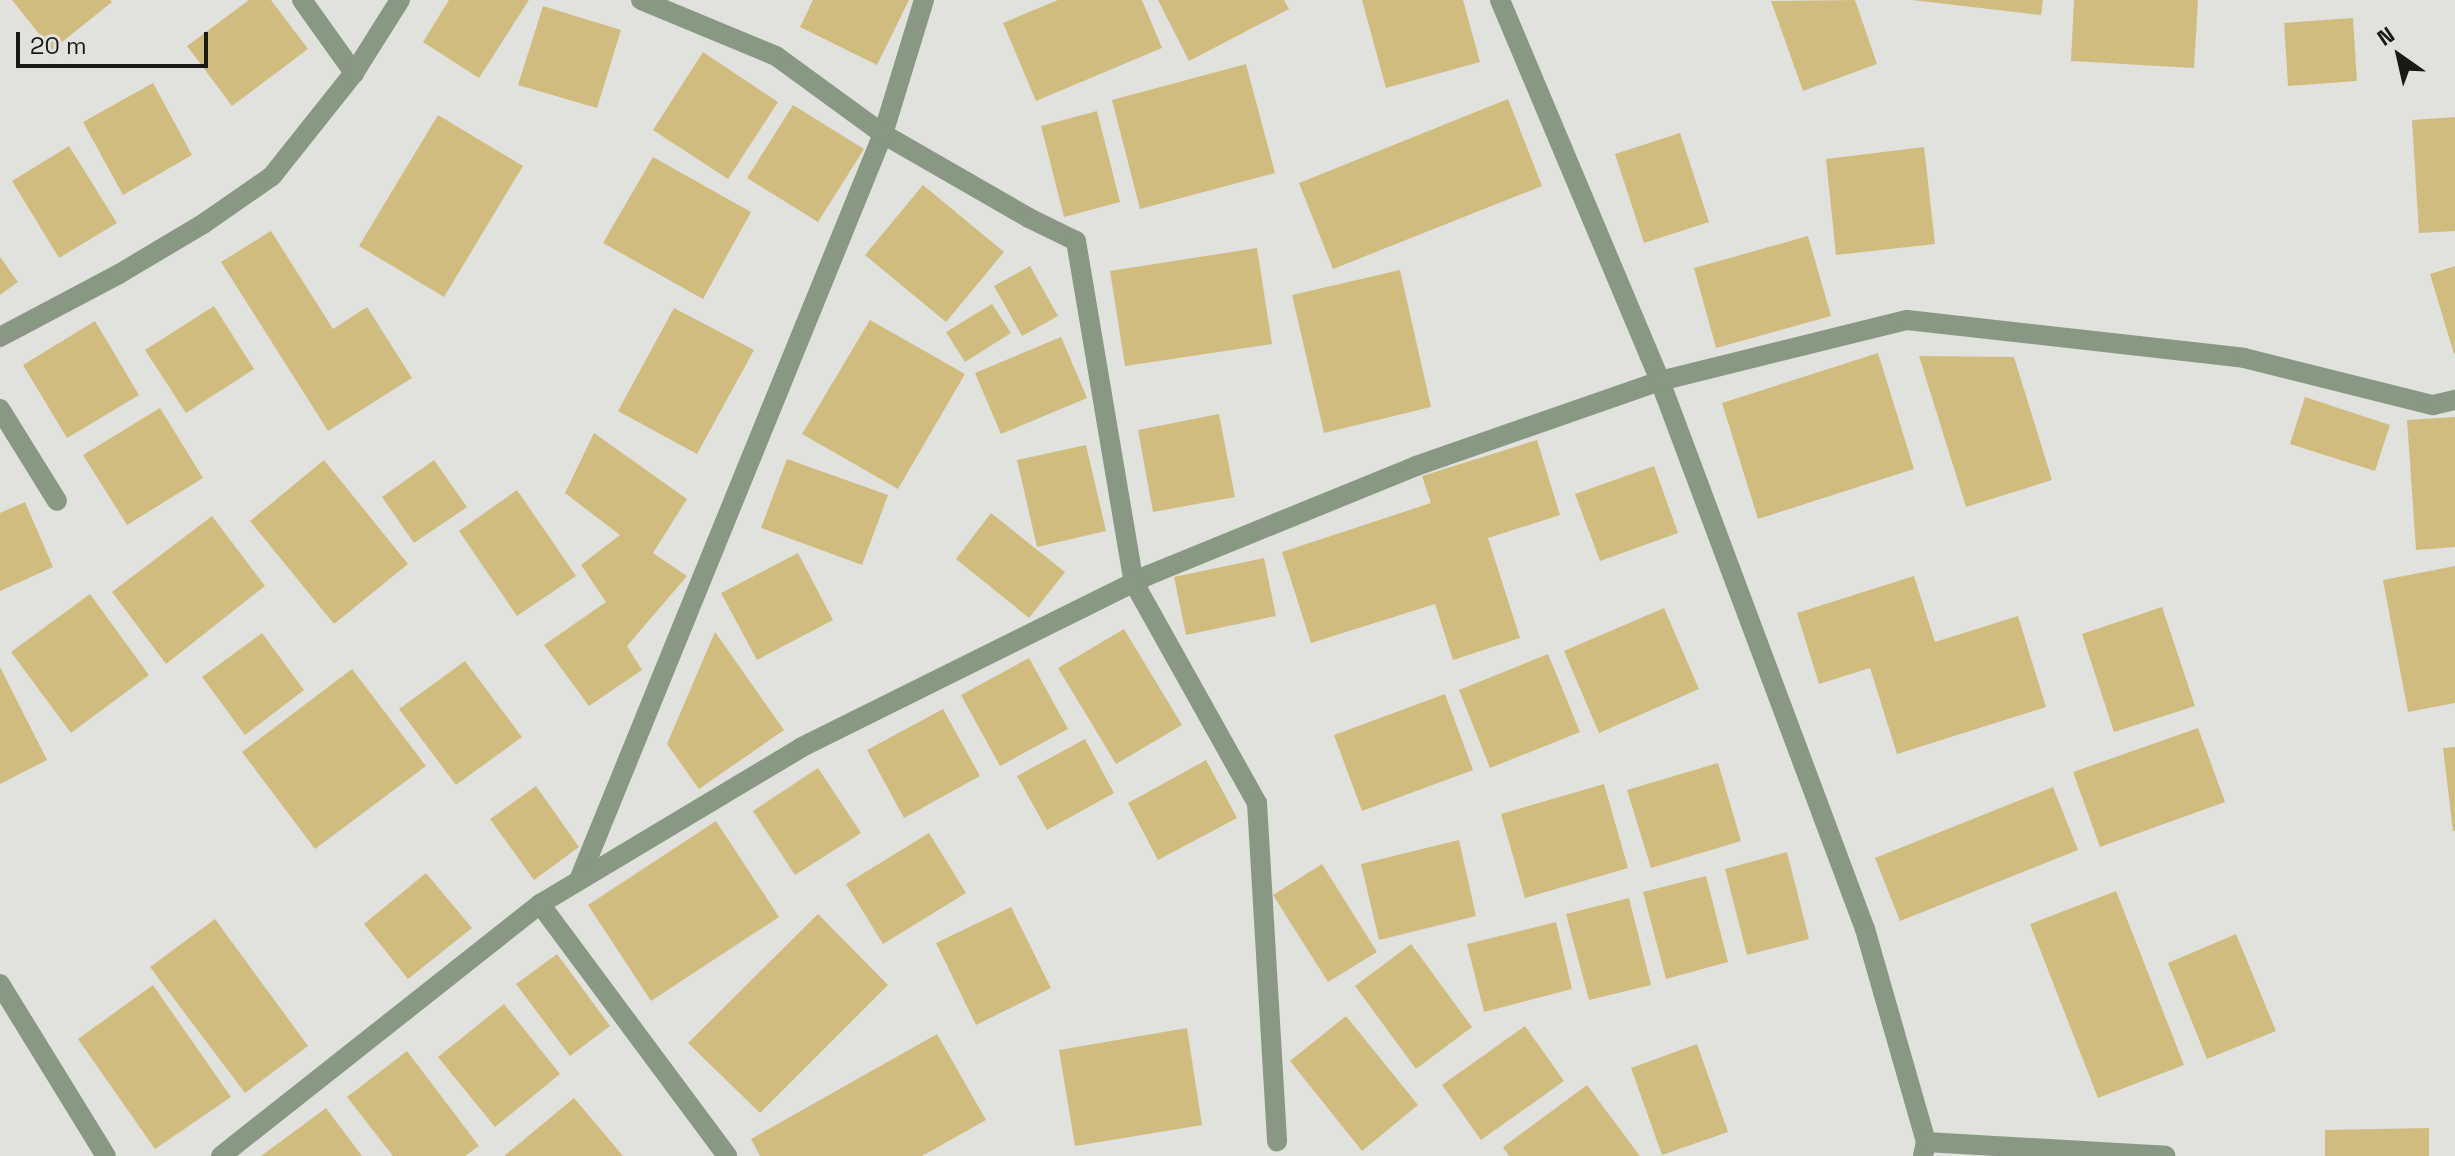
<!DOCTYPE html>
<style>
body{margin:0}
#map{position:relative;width:2455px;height:1156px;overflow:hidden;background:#e1e2de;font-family:"Space Grotesk",sans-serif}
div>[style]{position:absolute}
.building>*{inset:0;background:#d1bc80}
.minor>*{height:20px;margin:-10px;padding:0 10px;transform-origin:10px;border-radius:10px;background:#889882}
span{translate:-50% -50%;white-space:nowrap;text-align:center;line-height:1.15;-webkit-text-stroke:7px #e1e2de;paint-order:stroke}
.north{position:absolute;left:2359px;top:16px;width:80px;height:80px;-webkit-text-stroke:6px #e1e2de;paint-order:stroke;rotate:326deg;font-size:22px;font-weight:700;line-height:32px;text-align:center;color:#191918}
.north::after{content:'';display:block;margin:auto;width:28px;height:36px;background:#191918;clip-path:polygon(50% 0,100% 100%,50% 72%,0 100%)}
.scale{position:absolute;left:16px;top:32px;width:192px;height:36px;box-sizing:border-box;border:4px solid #191918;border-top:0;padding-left:10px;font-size:24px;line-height:28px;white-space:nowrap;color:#191918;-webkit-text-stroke:6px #e1e2de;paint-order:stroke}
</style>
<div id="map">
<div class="building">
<i style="clip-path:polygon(12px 0,110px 0,112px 2px,52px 50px)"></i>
<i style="clip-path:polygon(249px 0,271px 0,308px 49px,232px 106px,187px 46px)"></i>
<i style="clip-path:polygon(449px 0,529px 0,479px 78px,423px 42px)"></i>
<i style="clip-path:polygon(813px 0,909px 0,877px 65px,800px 27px)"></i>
<i style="clip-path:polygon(1058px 0,1142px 0,1162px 48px,1036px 101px,1003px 23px)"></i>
<i style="clip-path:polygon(1158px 0,1284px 0,1289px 9px,1189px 61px)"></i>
<i style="clip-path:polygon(1362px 0,1463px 0,1480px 62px,1386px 88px)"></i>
<i style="clip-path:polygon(1855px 0,1877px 64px,1803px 91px,1771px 1px)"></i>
<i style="clip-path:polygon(1912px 0,2043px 0,2041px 15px)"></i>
<i style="clip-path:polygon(2074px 0,2198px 0,2194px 68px,2071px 61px)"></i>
<i style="clip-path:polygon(543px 6px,621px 30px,597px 108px,518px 85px)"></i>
<i style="clip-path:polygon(2353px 18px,2357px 81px,2288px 86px,2284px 23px)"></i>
<i style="clip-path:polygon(703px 52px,778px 102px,728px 179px,653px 130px)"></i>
<i style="clip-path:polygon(1246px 64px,1275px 173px,1140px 209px,1112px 100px)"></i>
<i style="clip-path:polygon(153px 83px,192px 155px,123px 195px,83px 122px)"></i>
<i style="clip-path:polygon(1508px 99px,1542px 186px,1333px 269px,1299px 183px)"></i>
<i style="clip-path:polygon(793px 105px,864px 149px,818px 222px,747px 178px)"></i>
<i style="clip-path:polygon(1097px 111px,1120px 202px,1064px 217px,1041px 126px)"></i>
<i style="clip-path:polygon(438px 115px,523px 166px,444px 297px,359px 246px)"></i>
<i style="clip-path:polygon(2455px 117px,2455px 231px,2419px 233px,2412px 120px)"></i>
<i style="clip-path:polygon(1680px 133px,1709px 222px,1644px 243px,1615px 154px)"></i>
<i style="clip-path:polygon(69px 146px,117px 223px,59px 258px,12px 181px)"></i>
<i style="clip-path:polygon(1924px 147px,1935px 244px,1836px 255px,1826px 159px)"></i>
<i style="clip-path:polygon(653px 157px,751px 212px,703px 299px,603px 243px)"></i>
<i style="clip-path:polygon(923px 185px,1004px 252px,946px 322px,865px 255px)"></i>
<i style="clip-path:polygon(271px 231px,333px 329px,367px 307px,412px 378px,328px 431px,221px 262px)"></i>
<i style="clip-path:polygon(1808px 236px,1831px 316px,1716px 348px,1694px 268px)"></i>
<i style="clip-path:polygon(1257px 248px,1272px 344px,1125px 366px,1110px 271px)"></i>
<i style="clip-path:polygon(0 257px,18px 282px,0 295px)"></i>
<i style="clip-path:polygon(1030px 266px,1058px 316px,1022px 336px,994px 286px)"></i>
<i style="clip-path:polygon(2455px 266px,2455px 354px,2454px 354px,2430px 274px)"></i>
<i style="clip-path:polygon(1400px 270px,1431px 407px,1324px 433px,1292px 295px)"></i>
<i style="clip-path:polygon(992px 304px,1011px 333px,965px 362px,946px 332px)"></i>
<i style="clip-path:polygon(214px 306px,254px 369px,186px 413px,145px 350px)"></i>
<i style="clip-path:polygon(674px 308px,754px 350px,697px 454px,618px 411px)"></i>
<i style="clip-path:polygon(870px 320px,965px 374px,898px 489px,802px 434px)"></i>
<i style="clip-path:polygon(95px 321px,139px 395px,67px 438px,23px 365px)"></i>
<i style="clip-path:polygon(1061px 337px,1087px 398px,1001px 434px,975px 373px)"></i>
<i style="clip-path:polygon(1878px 353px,1914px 469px,1758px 519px,1722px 403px)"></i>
<i style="clip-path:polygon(1919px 356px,2014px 357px,2052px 480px,1966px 507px)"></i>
<i style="clip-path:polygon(2305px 397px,2390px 425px,2375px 471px,2290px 444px)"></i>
<i style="clip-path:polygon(160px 408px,203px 478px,127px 525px,83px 455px)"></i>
<i style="clip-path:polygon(1219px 414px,1235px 497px,1153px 512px,1138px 430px)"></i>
<i style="clip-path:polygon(2455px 417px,2455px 547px,2416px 550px,2407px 420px)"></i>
<i style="clip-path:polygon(594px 433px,687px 499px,653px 553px,687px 576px,627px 646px,642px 670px,589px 706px,544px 645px,606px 602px,581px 565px,620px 535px,565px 493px)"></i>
<i style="clip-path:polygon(1537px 440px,1560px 515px,1488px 538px,1520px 638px,1453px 660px,1435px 604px,1311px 643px,1282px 552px,1431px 503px,1422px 476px)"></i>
<i style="clip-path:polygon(1086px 445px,1106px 531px,1037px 547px,1017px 460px)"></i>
<i style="clip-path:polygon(787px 459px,888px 495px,862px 565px,761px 528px)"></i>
<i style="clip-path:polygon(324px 460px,408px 564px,334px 624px,250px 521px)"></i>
<i style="clip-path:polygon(434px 460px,467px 507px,414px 543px,382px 497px)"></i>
<i style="clip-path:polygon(1654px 466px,1678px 533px,1600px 561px,1575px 494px)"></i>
<i style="clip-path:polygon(517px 490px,576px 576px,517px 616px,459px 531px)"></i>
<i style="clip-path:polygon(25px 502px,53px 567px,0 591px,0 513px)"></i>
<i style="clip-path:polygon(991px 513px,1065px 572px,1029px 618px,956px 559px)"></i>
<i style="clip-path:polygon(212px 516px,265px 586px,166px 664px,112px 592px)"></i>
<i style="clip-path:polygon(798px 553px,833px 620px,757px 660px,721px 593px)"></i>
<i style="clip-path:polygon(1264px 558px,1276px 616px,1186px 635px,1174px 577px)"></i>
<i style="clip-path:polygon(2455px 566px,2455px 703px,2408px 712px,2383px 580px)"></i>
<i style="clip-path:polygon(1914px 576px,1935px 642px,2018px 616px,2046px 707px,1897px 754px,1870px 668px,1819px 684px,1797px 613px)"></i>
<i style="clip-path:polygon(90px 594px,149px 675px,71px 733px,11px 652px)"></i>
<i style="clip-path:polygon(2162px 607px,2195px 706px,2114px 732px,2082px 634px)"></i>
<i style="clip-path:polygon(1664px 608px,1699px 689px,1599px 733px,1564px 651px)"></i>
<i style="clip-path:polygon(1124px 629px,1182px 725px,1116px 764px,1058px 668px)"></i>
<i style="clip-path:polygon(715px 632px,784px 730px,699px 789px,667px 744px)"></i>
<i style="clip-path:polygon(262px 633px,304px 690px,245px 735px,202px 677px)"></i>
<i style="clip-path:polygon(1548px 654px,1580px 732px,1490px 768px,1459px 690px)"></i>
<i style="clip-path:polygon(1029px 658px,1068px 729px,1000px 766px,961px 695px)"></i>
<i style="clip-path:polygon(465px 661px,522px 737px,456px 785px,399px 709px)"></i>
<i style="clip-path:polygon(0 667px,47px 760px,0 784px)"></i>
<i style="clip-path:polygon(352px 669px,426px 766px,315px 849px,242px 752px)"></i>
<i style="clip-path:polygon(1445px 694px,1473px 770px,1362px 811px,1334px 735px)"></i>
<i style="clip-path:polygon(943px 709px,980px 776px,904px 818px,867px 750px)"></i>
<i style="clip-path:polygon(2198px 728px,2225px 802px,2100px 847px,2073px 772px)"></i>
<i style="clip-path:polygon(1085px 739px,1114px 793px,1047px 830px,1017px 776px)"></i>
<i style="clip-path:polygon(2455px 747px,2455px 831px,2453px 831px,2443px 748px)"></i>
<i style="clip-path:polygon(1206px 760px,1237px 818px,1158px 860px,1128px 803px)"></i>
<i style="clip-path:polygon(1718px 763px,1741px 841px,1651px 868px,1627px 790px)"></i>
<i style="clip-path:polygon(818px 768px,861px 833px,795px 875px,753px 811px)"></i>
<i style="clip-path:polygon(1604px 784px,1628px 868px,1525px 898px,1501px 814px)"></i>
<i style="clip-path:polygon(536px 786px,579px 847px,534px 880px,490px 819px)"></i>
<i style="clip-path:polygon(2053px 787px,2078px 850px,1900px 921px,1875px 858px)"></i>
<i style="clip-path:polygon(716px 821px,779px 917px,651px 1001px,588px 905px)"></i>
<i style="clip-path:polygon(929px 833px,966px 893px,883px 944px,846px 884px)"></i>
<i style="clip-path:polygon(1459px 840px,1476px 916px,1379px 940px,1361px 864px)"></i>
<i style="clip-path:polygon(1787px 852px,1809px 939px,1747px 955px,1725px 869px)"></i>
<i style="clip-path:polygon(1322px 864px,1377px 952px,1328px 982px,1273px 895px)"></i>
<i style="clip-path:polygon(426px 873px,472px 928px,408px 979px,364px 924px)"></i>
<i style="clip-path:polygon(1706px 876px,1728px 962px,1666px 979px,1643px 892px)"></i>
<i style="clip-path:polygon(2116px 891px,2184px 1065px,2098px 1098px,2030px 924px)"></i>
<i style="clip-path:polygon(1629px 898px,1651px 985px,1589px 1000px,1566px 914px)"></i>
<i style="clip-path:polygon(1011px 907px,1051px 988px,976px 1025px,936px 943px)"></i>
<i style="clip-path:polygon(818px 914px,888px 985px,760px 1113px,688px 1043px)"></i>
<i style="clip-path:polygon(215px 919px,308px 1046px,245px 1093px,150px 967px)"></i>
<i style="clip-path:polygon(1556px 922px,1572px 989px,1484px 1012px,1467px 944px)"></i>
<i style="clip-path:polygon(2236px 934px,2276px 1031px,2207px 1059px,2168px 963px)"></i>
<i style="clip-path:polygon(1411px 944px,1472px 1027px,1416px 1069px,1355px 986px)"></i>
<i style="clip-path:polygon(557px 954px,610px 1026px,570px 1056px,516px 984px)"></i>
<i style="clip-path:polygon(153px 985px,231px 1097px,155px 1149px,78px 1039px)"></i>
<i style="clip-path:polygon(504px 1004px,560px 1074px,495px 1127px,438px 1057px)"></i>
<i style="clip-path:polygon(1346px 1016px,1418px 1105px,1362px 1151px,1290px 1061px)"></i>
<i style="clip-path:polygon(1525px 1026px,1564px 1081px,1481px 1140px,1442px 1085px)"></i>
<i style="clip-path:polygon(1187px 1028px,1202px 1125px,1075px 1146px,1059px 1050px)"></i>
<i style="clip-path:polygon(937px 1034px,986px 1120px,922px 1156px,760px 1156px,751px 1139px)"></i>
<i style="clip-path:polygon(1697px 1044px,1728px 1132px,1662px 1155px,1631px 1068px)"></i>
<i style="clip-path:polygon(407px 1051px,479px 1146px,465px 1156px,393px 1156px,347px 1097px)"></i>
<i style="clip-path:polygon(1587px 1085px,1640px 1156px,1509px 1156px,1503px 1147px)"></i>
<i style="clip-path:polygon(574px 1098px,623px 1156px,504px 1156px)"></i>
<i style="clip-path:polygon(326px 1108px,362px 1156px,261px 1156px)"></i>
<i style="clip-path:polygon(2429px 1128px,2429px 1156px,2325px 1156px,2325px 1130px)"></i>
</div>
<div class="minor">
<i style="left:302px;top:0;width:90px;rotate:54.5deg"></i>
<i style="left:924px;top:0;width:140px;rotate:107deg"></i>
<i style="left:883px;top:134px;width:168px;rotate:29.9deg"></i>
<i style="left:1029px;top:218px;width:52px;rotate:26.1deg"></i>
<i style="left:1076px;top:241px;width:347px;rotate:80.4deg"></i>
<i style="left:1134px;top:583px;width:252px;rotate:60.8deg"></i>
<i style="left:1257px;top:803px;width:339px;rotate:86.6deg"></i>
<i style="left:1500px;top:0;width:413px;rotate:67.2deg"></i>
<i style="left:1660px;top:381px;width:585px;rotate:69.49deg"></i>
<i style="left:1865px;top:929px;width:222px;rotate:74deg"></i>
<i style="left:1926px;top:1142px;width:14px;rotate:102deg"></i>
<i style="left:0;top:337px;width:135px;rotate:-27.9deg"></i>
<i style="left:119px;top:274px;width:98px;rotate:-30.8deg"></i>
<i style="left:203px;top:224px;width:84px;rotate:-34.8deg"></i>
<i style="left:272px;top:176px;width:132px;rotate:-51.5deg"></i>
<i style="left:354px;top:73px;width:86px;rotate:-57.8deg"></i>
<i style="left:0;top:409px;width:108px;rotate:58.2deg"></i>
<i style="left:579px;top:880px;width:806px;rotate:-67.83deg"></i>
<i style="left:883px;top:134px;width:132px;rotate:-143.9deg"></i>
<i style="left:776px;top:56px;width:146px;rotate:-157.5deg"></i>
<i style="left:540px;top:904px;width:314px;rotate:53.4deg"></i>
<i style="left:0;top:984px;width:202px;rotate:58.4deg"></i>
<i style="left:1926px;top:1142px;width:240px;rotate:3.3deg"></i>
<i style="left:221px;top:1156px;width:407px;rotate:-38.3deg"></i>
<i style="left:540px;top:904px;width:305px;rotate:-30.9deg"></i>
<i style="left:802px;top:747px;width:387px;rotate:-26.4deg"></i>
<i style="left:1149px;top:575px;width:288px;rotate:-22.2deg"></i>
<i style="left:1416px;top:466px;width:258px;rotate:-19.2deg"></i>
<i style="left:1660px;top:381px;width:254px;rotate:-13.9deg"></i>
<i style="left:1907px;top:320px;width:339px;rotate:6.4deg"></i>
<i style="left:2244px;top:358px;width:195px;rotate:14deg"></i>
<i style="left:2433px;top:405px;width:23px;rotate:-13deg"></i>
</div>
<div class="north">N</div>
<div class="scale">20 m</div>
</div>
